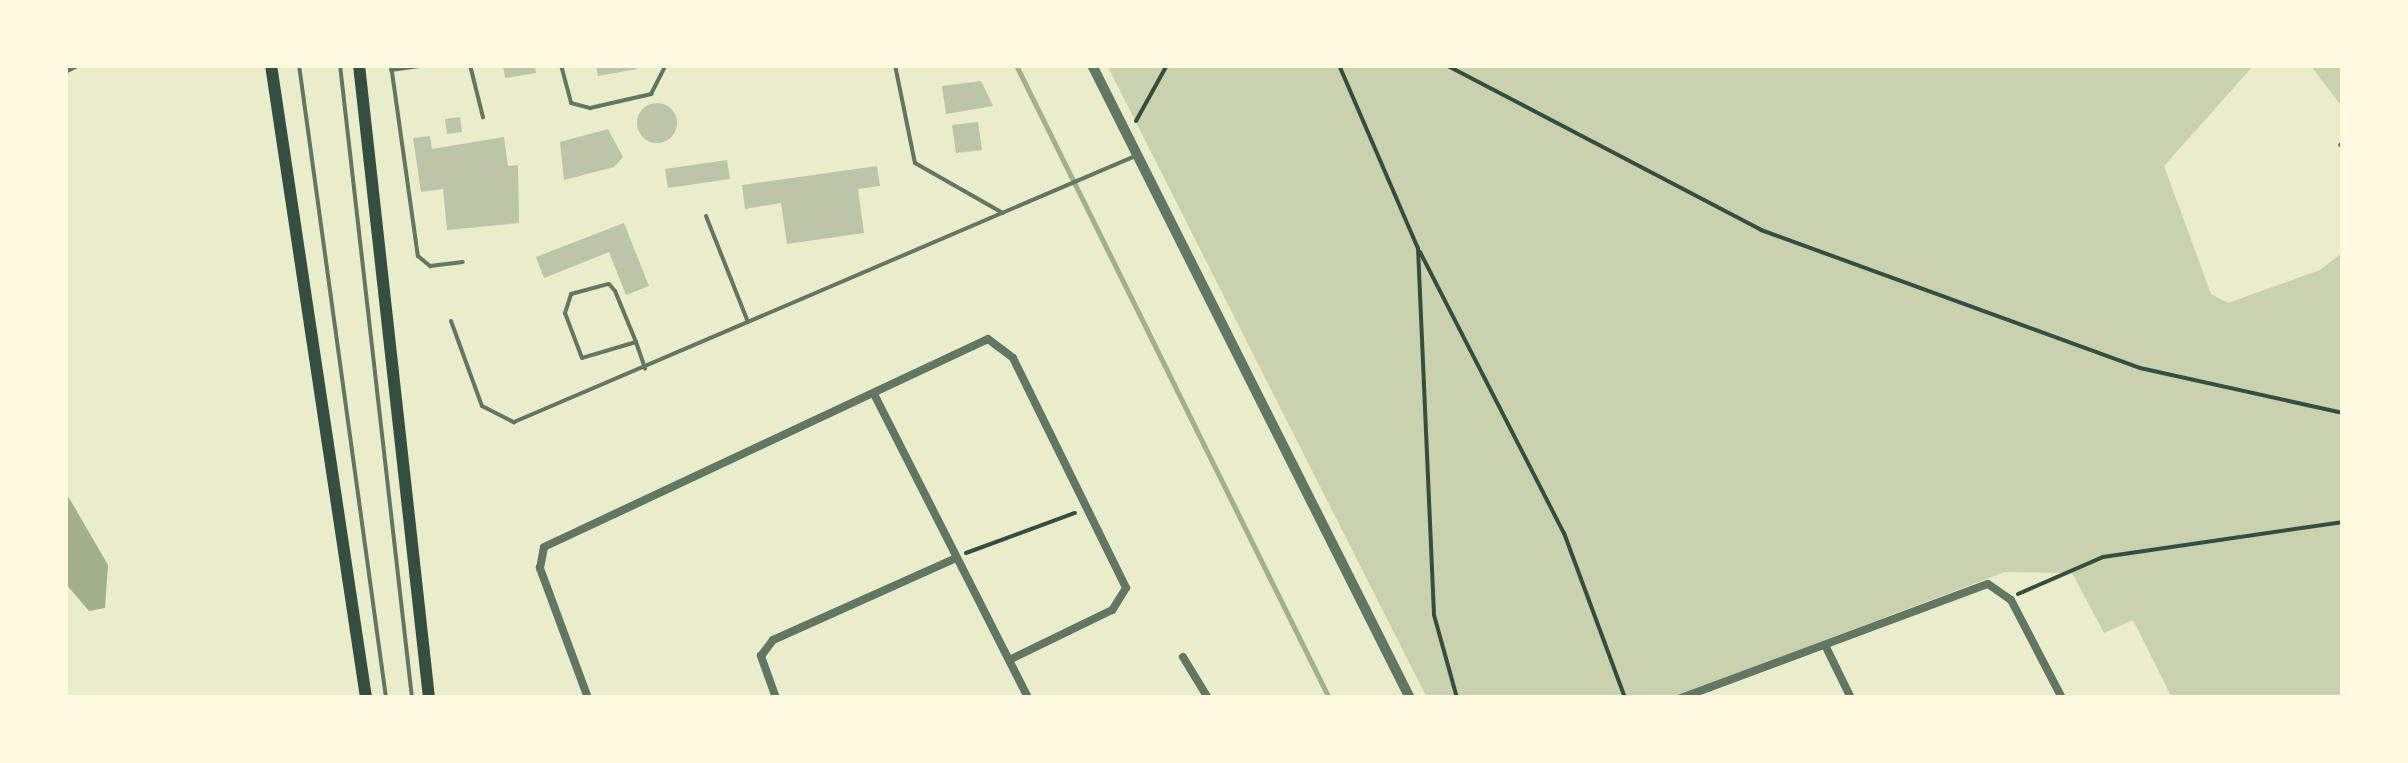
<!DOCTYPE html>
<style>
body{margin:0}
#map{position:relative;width:2408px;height:763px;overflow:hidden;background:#e9edc9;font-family:Quicksand,sans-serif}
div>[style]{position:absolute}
.green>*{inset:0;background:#cad2ad}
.water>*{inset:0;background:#a3b18a}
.stream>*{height:5px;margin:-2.5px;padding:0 2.5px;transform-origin:2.5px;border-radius:2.5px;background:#a3b18a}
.building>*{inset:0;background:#bcc5a7}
.round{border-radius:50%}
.path>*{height:4px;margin:-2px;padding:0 2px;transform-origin:2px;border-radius:2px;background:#344e41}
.service>*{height:4px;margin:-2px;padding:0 2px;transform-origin:2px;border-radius:2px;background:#617663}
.minor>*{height:8px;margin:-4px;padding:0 4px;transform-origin:4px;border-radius:4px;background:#617663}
.tertiary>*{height:10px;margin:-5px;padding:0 5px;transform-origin:5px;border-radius:5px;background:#617663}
.primary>*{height:12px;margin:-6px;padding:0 6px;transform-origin:6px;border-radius:6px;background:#344e41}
span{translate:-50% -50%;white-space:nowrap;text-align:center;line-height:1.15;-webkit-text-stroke:10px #fefae0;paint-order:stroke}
.frame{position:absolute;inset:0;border:68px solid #fefae0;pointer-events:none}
</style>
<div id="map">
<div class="green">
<i style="clip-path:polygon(1107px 65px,2254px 65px,2164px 166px,2211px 294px,2228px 303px,2320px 270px,2343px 252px,2343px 698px,2172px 698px,2133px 620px,2104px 633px,2072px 573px,2005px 572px,1672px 698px,1427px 698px)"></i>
<i style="clip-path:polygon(2310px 65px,2343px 65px,2343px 108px)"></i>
</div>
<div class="water">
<i style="clip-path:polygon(65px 491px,108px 565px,105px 608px,89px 611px,65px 583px)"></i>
</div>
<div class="stream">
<i style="left:1016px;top:65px;width:706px;rotate:63.69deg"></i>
</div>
<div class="building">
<i style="clip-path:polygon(503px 65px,535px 65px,536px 73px,505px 78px)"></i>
<i style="clip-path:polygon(596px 65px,636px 65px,637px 69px,598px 76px)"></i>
<i style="clip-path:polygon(981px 81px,993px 106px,946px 114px,942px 86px)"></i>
<i class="round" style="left:637px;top:103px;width:40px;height:40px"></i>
<i style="clip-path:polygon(460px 117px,462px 132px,447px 134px,445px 119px)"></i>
<i style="clip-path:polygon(978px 122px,982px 150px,956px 153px,952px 125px)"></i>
<i style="clip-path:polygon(608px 129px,623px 157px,614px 167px,564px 180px,560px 142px)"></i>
<i style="clip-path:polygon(430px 136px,432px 149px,504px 137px,508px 166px,518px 165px,519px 223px,447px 230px,443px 189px,421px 192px,413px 138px)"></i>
<i style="clip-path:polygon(727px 160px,730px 179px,668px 188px,665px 169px)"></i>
<i style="clip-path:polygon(877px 166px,880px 186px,858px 189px,864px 233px,787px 244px,781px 203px,745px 209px,742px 185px)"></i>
<i style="clip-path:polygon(624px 223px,649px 286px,626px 295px,609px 252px,544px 278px,536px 257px)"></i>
</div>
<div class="path">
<i style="left:1339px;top:65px;width:199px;rotate:66.7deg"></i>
<i style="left:1418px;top:248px;width:367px;rotate:87.5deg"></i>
<i style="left:1434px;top:615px;width:86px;rotate:74.5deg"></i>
<i style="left:1446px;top:65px;width:356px;rotate:27.6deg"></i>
<i style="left:1761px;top:230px;width:403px;rotate:20deg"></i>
<i style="left:2140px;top:368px;width:208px;rotate:12.5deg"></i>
<i style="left:1136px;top:121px;width:64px;rotate:-61deg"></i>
<i style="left:1420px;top:252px;width:316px;rotate:62.9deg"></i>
<i style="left:1564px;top:533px;width:176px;rotate:69.7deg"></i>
<i style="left:966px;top:553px;width:116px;rotate:-20.2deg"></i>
<i style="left:2018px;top:594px;width:93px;rotate:-23.5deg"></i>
<i style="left:2103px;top:557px;width:243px;rotate:-8.3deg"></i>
</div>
<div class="service">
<i style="left:299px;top:65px;width:639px;rotate:82.17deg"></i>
<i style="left:340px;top:65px;width:637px;rotate:83.51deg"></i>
<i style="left:391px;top:65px;width:193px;rotate:82deg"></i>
<i style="left:418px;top:256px;width:16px;rotate:40deg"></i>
<i style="left:430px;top:266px;width:33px;rotate:-7deg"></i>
<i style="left:470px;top:65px;width:54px;rotate:76deg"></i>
<i style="left:561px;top:65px;width:39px;rotate:75deg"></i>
<i style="left:571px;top:103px;width:20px;rotate:15deg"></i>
<i style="left:590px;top:108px;width:63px;rotate:-12.9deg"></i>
<i style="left:651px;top:94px;width:33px;rotate:-63deg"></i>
<i style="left:895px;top:65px;width:100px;rotate:78.5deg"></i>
<i style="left:915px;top:163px;width:101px;rotate:29.6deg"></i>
<i style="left:391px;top:70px;width:34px;rotate:-8deg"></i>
<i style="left:2340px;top:145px;width:4px;rotate:-34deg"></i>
<i style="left:706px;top:216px;width:114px;rotate:68.4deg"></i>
<i style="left:451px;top:321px;width:90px;rotate:70deg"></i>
<i style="left:482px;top:406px;width:36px;rotate:27deg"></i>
<i style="left:514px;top:422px;width:673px;rotate:-23.18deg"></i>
<i style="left:636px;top:342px;width:56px;rotate:163.5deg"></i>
<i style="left:582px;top:358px;width:48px;rotate:-110.7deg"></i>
<i style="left:565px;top:313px;width:20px;rotate:-72deg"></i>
<i style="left:571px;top:294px;width:39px;rotate:-15deg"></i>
<i style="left:609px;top:284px;width:9px;rotate:49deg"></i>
<i style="left:615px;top:291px;width:55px;rotate:67.6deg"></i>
<i style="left:636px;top:342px;width:28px;rotate:71deg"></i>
</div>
<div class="minor">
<i style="left:65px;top:70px;width:11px;rotate:-27deg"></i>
<i style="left:874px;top:394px;width:341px;rotate:63.1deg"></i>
<i style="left:1825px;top:645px;width:59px;rotate:63.9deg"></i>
<i style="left:1183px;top:657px;width:48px;rotate:58.6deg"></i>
<i style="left:588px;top:698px;width:139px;rotate:-110.3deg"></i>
<i style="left:540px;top:568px;width:21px;rotate:-79deg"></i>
<i style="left:544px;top:547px;width:490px;rotate:-25.1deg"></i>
<i style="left:988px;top:339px;width:31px;rotate:37deg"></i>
<i style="left:1013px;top:358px;width:256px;rotate:63.8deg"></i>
<i style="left:1126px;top:588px;width:26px;rotate:122deg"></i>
<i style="left:1112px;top:610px;width:114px;rotate:154.1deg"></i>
<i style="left:776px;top:698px;width:45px;rotate:-109.7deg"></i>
<i style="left:761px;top:656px;width:20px;rotate:-53deg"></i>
<i style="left:773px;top:640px;width:201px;rotate:-24.1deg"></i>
<i style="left:1681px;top:698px;width:327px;rotate:-20.4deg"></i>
<i style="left:1988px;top:584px;width:28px;rotate:35deg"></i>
<i style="left:2011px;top:600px;width:110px;rotate:62.5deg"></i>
</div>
<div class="tertiary">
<i style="left:1092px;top:65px;width:708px;rotate:63.33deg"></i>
</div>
<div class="primary">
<i style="left:271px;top:65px;width:640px;rotate:81.46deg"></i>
<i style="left:359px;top:65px;width:637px;rotate:83.69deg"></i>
</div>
<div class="frame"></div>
</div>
